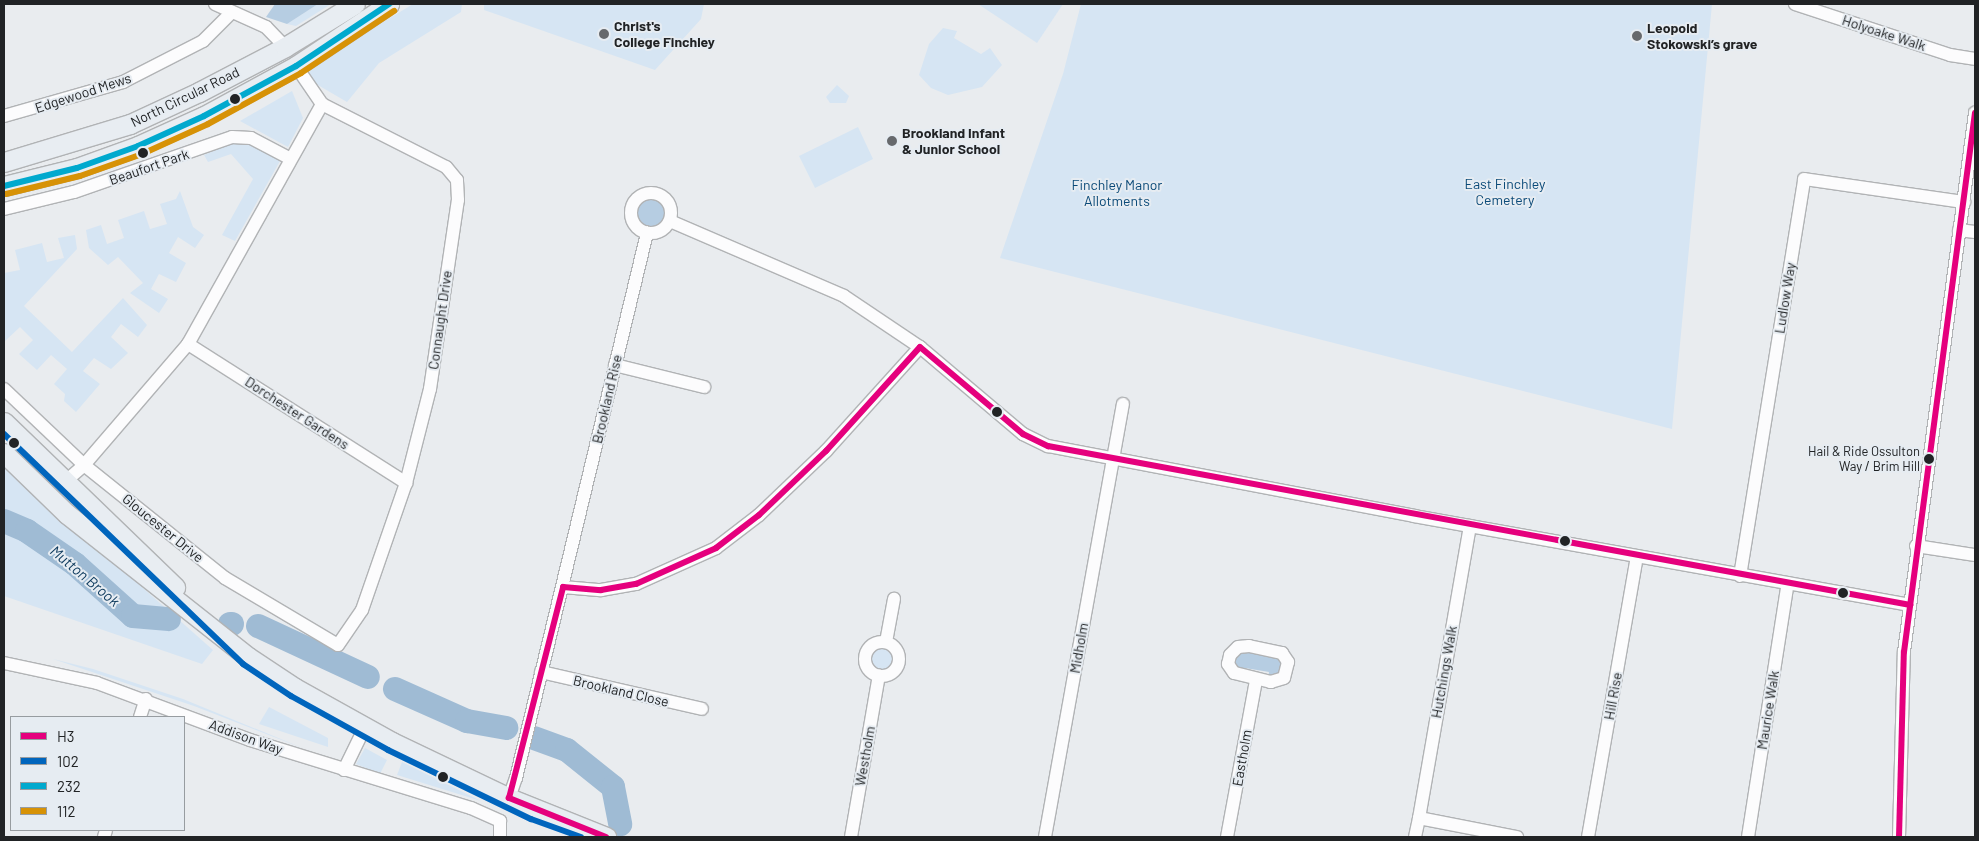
<!DOCTYPE html>
<meta charset="utf-8">
<style>
body{margin:0}
#map{position:relative;width:1979px;height:841px;overflow:hidden;background:#e9ecef;font-family:Barlow,sans-serif}
div>[style]{position:absolute}
.green>*{inset:0;background:#d6e5f3}
.round{border-radius:50%}
.forest>*{inset:0;background:#b6cde2}
.river>*{height:24px;margin:-12px;padding:0 12px;transform-origin:12px;border-radius:12px;background:#9fbbd4}
.roads{filter:drop-shadow(1px 0 #b1b3b5) drop-shadow(-1px 0 #b1b3b5) drop-shadow(0 1px #b1b3b5) drop-shadow(0 -1px #b1b3b5)}
.minor>*{height:12px;margin:-6px;padding:0 6px;transform-origin:6px;border-radius:6px;background:#fcfcfd}
.minor>.ring{margin:-6px;padding:0;box-sizing:content-box;background:none;border:12px solid #fcfcfd;border-radius:50%}
.highway>*{height:19px;margin:-9.5px;padding:0 9.5px;transform-origin:9.5px;border-radius:9.5px;background:#e8edf2}
.bus-1>*{height:6px;margin:-3px;padding:0 3px;transform-origin:3px;border-radius:3px;background:#e5007d}
.bus-2>*{height:6px;margin:-3px;padding:0 3px;transform-origin:3px;border-radius:3px;background:#0065bd}
.bus-3>*{height:6px;margin:-3px;padding:0 3px;transform-origin:3px;border-radius:3px;background:#00a9ce}
.bus-4>*{height:6px;margin:-3px;padding:0 3px;transform-origin:3px;border-radius:3px;background:#d79206}
.dots>*{width:14px;height:14px;translate:-50% -50%;box-sizing:border-box;border:2px solid #e6ecf2;border-radius:50%}
span{translate:-50% -50%;white-space:nowrap;text-align:center;line-height:1.15;-webkit-text-stroke:4px #e6ecf2;paint-order:stroke}
.bus-label{font-size:13px;color:#212325}
.right{translate:-100% -50%;text-align:right}
.poi-label{font-size:14px;color:#212325;font-weight:700}
.left{translate:0 -50%;text-align:left}
.street-label{font-size:14px;color:#212325}
.park-label{font-size:14px;color:#0b4a78}
.water-label{font-size:15px;color:#0c395c;font-style:italic}
.frame{position:absolute;inset:0;border:5px solid #212325;pointer-events:none}
.legend{position:absolute;left:10px;top:716px;width:175px;height:115px;box-sizing:border-box;background:#e6ecf2;border:1px solid #979ca0;margin:0;padding:6px 9px;list-style:none;font-size:15px;color:#212325}
.legend li{display:flex;align-items:center;gap:10px;height:25px}
.legend b{width:25px;border:1px solid #979ca0}
</style>
<div id="map">
<div class="green">
<i style="clip-path:polygon(318px 4px,331px 4px,296px 26px,287px 24px)"></i>
<i style="clip-path:polygon(413px 4px,462px 4px,461px 12px,379px 63px,347px 102px,311px 81px,309px 72px,316px 63px)"></i>
<i style="clip-path:polygon(484px 4px,704px 4px,701px 19px,655px 70px,484px 10px)"></i>
<i style="clip-path:polygon(978px 4px,1063px 4px,1037px 43px)"></i>
<i style="clip-path:polygon(1081px 4px,1712px 4px,1672px 429px,1000px 258px,1063px 74px)"></i>
<i style="clip-path:polygon(943px 28px,957px 31px,954px 38px,981px 54px,990px 48px,997px 58px,1002px 65px,982px 87px,948px 95px,931px 88px,919px 75px,929px 44px)"></i>
<i style="clip-path:polygon(837px 85px,849px 96px,846px 103px,830px 103px,826px 97px)"></i>
<i style="clip-path:polygon(292px 91px,303px 118px,288px 147px,240px 121px)"></i>
<i style="clip-path:polygon(858px 127px,873px 159px,815px 188px,799px 156px)"></i>
<i style="clip-path:polygon(235px 142px,252px 142px,280px 161px,235px 241px,222px 235px,253px 179px,231px 154px,208px 162px,204px 155px)"></i>
<i style="clip-path:polygon(180px 191px,193px 227px,204px 235px,195px 248px,178px 237px,169px 253px,186px 263px,176px 282px,159px 274px,151px 289px,168px 299px,159px 313px,130px 293px,143px 283px,118px 257px,108px 265px,89px 248px,86px 230px,101px 225px,107px 244px,124px 238px,118px 220px,144px 211px,150px 229px,167px 224px,160px 204px,176px 199px)"></i>
<i style="clip-path:polygon(75px 235px,77px 249px,24px 306px,72px 352px,123px 298px,147px 325px,138px 337px,121px 324px,111px 337px,128px 353px,111px 369px,94px 358px,83px 371px,100px 384px,76px 412px,64px 401px,65px 394px,54px 384px,67px 369px,51px 355px,37px 370px,19px 354px,33px 340px,20px 327px,4px 342px,4px 273px,20px 270px,15px 250px,42px 243px,47px 262px,64px 258px,58px 238px)"></i>
<i style="clip-path:polygon(4px 465px,213px 650px,202px 664px,4px 596px)"></i>
<i class="round" style="left:870px;top:647px;width:24px;height:24px"></i>
<i style="clip-path:polygon(53px 659px,93px 669px,183px 699px,305px 749px,194px 706px)"></i>
<i style="clip-path:polygon(269px 707px,328px 738px,328px 747px,259px 724px)"></i>
<i style="clip-path:polygon(365px 748px,387px 760px,380px 774px,356px 764px)"></i>
<i style="clip-path:polygon(402px 762px,481px 801px,397px 775px)"></i>
</div>
<div class="forest">
<i style="clip-path:polygon(275px 4px,318px 4px,287px 24px,266px 17px)"></i>
<i class="round" style="left:637px;top:199px;width:28px;height:28px"></i>
<i style="clip-path:polygon(1240px 651px,1280px 656px,1284px 672px,1268px 678px,1269px 672px,1245px 668px,1244px 674px,1236px 670px,1233px 659px)"></i>
</div>
<div class="river">
<i style="left:4px;top:521px;width:25px;rotate:23deg"></i>
<i style="left:27px;top:531px;width:58px;rotate:34.5deg"></i>
<i style="left:75px;top:564px;width:78px;rotate:41.9deg"></i>
<i style="left:133px;top:616px;width:36px;rotate:5deg"></i>
<i style="left:230px;top:624px;width:2px"></i>
<i style="left:258px;top:626px;width:121px;rotate:24.9deg"></i>
<i style="left:395px;top:689px;width:79px;rotate:24deg"></i>
<i style="left:467px;top:721px;width:40px;rotate:10deg"></i>
<i style="left:534px;top:738px;width:35px;rotate:20deg"></i>
<i style="left:567px;top:750px;width:59px;rotate:38.8deg"></i>
<i style="left:613px;top:787px;width:38px;rotate:79deg"></i>
</div>
<div class="roads">
<div class="minor">
<i style="left:215px;top:4px;width:56px;rotate:24.3deg"></i>
<i style="left:266px;top:27px;width:28px;rotate:46deg"></i>
<i style="left:1795px;top:4px;width:163px;rotate:18.2deg"></i>
<i style="left:1950px;top:55px;width:25px;rotate:9deg"></i>
<i style="left:4px;top:116px;width:124px;rotate:-15.9deg"></i>
<i style="left:123px;top:82px;width:90px;rotate:-27.1deg"></i>
<i style="left:203px;top:41px;width:41px;rotate:-45deg"></i>
<i class="ring" style="left:631px;top:193px;width:28px;height:28px"></i>
<i style="left:4px;top:209px;width:72px;rotate:-13.7deg"></i>
<i style="left:74px;top:192px;width:167px;rotate:-19.2deg"></i>
<i style="left:232px;top:137px;width:19px;rotate:3deg"></i>
<i style="left:251px;top:138px;width:43px;rotate:27.8deg"></i>
<i style="left:670px;top:221px;width:189px;rotate:23.3deg"></i>
<i style="left:844px;top:296px;width:92px;rotate:33.9deg"></i>
<i style="left:920px;top:347px;width:135px;rotate:40.2deg"></i>
<i style="left:1023px;top:434px;width:28px;rotate:26deg"></i>
<i style="left:1048px;top:446px;width:373px;rotate:10.8deg"></i>
<i style="left:1414px;top:516px;width:504px;rotate:10.17deg"></i>
<i style="left:1959px;top:230px;width:16px;rotate:7deg"></i>
<i style="left:188px;top:344px;width:259px;rotate:32.5deg"></i>
<i style="left:615px;top:365px;width:92px;rotate:13.9deg"></i>
<i style="left:4px;top:389px;width:110px;rotate:43.5deg"></i>
<i style="left:84px;top:465px;width:181px;rotate:38.7deg"></i>
<i style="left:225px;top:578px;width:131px;rotate:30.7deg"></i>
<i style="left:338px;top:645px;width:42px;rotate:-55.6deg"></i>
<i style="left:362px;top:610px;width:134px;rotate:-70.9deg"></i>
<i style="left:406px;top:483px;width:97px;rotate:-75.7deg"></i>
<i style="left:430px;top:389px;width:191px;rotate:-81.6deg"></i>
<i style="left:458px;top:200px;width:20px;rotate:-93deg"></i>
<i style="left:457px;top:180px;width:17px;rotate:-130deg"></i>
<i style="left:446px;top:167px;width:139px;rotate:-153.1deg"></i>
<i style="left:322px;top:104px;width:46px;rotate:-124.4deg"></i>
<i style="left:67px;top:480px;width:23px;rotate:-41deg"></i>
<i style="left:84px;top:465px;width:160px;rotate:-49.3deg"></i>
<i style="left:188px;top:344px;width:275px;rotate:-60.8deg"></i>
<i style="left:1470px;top:526px;width:296px;rotate:99.9deg"></i>
<i style="left:1419px;top:818px;width:100px;rotate:11deg"></i>
<i style="left:1916px;top:546px;width:60px;rotate:8.7deg"></i>
<i style="left:1740px;top:576px;width:402px;rotate:-80.8deg"></i>
<i style="left:1804px;top:179px;width:162px;rotate:8.2deg"></i>
<i style="left:563px;top:587px;width:38px;rotate:5deg"></i>
<i style="left:601px;top:590px;width:36px;rotate:-10deg"></i>
<i style="left:636px;top:584px;width:88px;rotate:-24.2deg"></i>
<i style="left:716px;top:548px;width:54px;rotate:-37.5deg"></i>
<i style="left:759px;top:515px;width:93px;rotate:-43.7deg"></i>
<i style="left:826px;top:451px;width:140px;rotate:-47.9deg"></i>
<i style="left:886px;top:642px;width:44px;rotate:-79.5deg"></i>
<i class="ring" style="left:865px;top:642px;width:22px;height:22px"></i>
<i style="left:1249px;top:646px;width:34px;rotate:12deg"></i>
<i style="left:1282px;top:653px;width:11px;rotate:56deg"></i>
<i style="left:1288px;top:662px;width:16px;rotate:104deg"></i>
<i style="left:1284px;top:678px;width:14px;rotate:163deg"></i>
<i style="left:1271px;top:682px;width:38px;rotate:-166deg"></i>
<i style="left:1234px;top:673px;width:11px;rotate:-124deg"></i>
<i style="left:1228px;top:664px;width:9px;rotate:-77deg"></i>
<i style="left:1230px;top:655px;width:11px;rotate:-45deg"></i>
<i style="left:1238px;top:647px;width:11px;rotate:-5deg"></i>
<i style="left:4px;top:663px;width:95px;rotate:12.1deg"></i>
<i style="left:97px;top:683px;width:163px;rotate:20.4deg"></i>
<i style="left:250px;top:740px;width:231px;rotate:17.1deg"></i>
<i style="left:471px;top:808px;width:32px;rotate:24deg"></i>
<i style="left:500px;top:821px;width:16px;rotate:90deg"></i>
<i style="left:541px;top:672px;width:165px;rotate:12.9deg"></i>
<i style="left:140px;top:717px;width:19px;rotate:-72deg"></i>
<i style="left:344px;top:770px;width:48px;rotate:-64deg"></i>
<i style="left:509px;top:798px;width:21px;rotate:-71deg"></i>
<i style="left:516px;top:778px;width:561px;rotate:-76.48deg"></i>
<i style="left:104px;top:837px;width:7px;rotate:-74deg"></i>
<i style="left:851px;top:837px;width:164px;rotate:-80.2deg"></i>
<i style="left:1045px;top:837px;width:440px;rotate:-79.8deg"></i>
<i style="left:1227px;top:837px;width:160px;rotate:-79.5deg"></i>
<i style="left:1415px;top:837px;width:19px;rotate:-78deg"></i>
<i style="left:1588px;top:837px;width:285px;rotate:-80.1deg"></i>
<i style="left:1748px;top:837px;width:257px;rotate:-81.1deg"></i>
<i style="left:1899px;top:837px;width:185px;rotate:-88.5deg"></i>
<i style="left:1904px;top:652px;width:544px;rotate:-82.5deg"></i>
</div>
<div class="highway">
<i style="left:4px;top:162px;width:132px;rotate:-16.8deg"></i>
<i style="left:130px;top:124px;width:76px;rotate:-24.9deg"></i>
<i style="left:199px;top:92px;width:97px;rotate:-27.6deg"></i>
<i style="left:285px;top:47px;width:82px;rotate:-31.6deg"></i>
<i style="left:4px;top:186px;width:75px;rotate:-13.9deg"></i>
<i style="left:77px;top:168px;width:65px;rotate:-19.8deg"></i>
<i style="left:138px;top:146px;width:72px;rotate:-24.4deg"></i>
<i style="left:204px;top:116px;width:105px;rotate:-28.5deg"></i>
<i style="left:296px;top:66px;width:112px;rotate:-33.7deg"></i>
<i style="left:4px;top:422px;width:238px;rotate:44deg"></i>
<i style="left:4px;top:453px;width:88px;rotate:44.1deg"></i>
<i style="left:67px;top:514px;width:231px;rotate:38.3deg"></i>
<i style="left:248px;top:657px;width:56px;rotate:33.4deg"></i>
<i style="left:295px;top:688px;width:111px;rotate:29.1deg"></i>
<i style="left:392px;top:742px;width:130px;rotate:25.6deg"></i>
<i style="left:509px;top:798px;width:105px;rotate:21.9deg"></i>
</div>
</div>
<div class="bus-1">
<i style="left:606px;top:837px;width:105px;rotate:-158.1deg"></i>
<i style="left:509px;top:798px;width:218px;rotate:-75.6deg"></i>
<i style="left:563px;top:587px;width:38px;rotate:5deg"></i>
<i style="left:601px;top:590px;width:36px;rotate:-10deg"></i>
<i style="left:636px;top:584px;width:88px;rotate:-24.2deg"></i>
<i style="left:716px;top:548px;width:54px;rotate:-37.5deg"></i>
<i style="left:759px;top:515px;width:93px;rotate:-43.7deg"></i>
<i style="left:826px;top:451px;width:140px;rotate:-47.9deg"></i>
<i style="left:920px;top:347px;width:135px;rotate:40.2deg"></i>
<i style="left:1023px;top:434px;width:28px;rotate:26deg"></i>
<i style="left:1048px;top:446px;width:877px;rotate:10.45deg"></i>
<i style="left:1899px;top:837px;width:185px;rotate:-88.5deg"></i>
<i style="left:1904px;top:652px;width:544px;rotate:-82.5deg"></i>
</div>
<div class="bus-2">
<i style="left:4px;top:434px;width:332px;rotate:43.9deg"></i>
<i style="left:243px;top:664px;width:58px;rotate:33.7deg"></i>
<i style="left:291px;top:696px;width:111px;rotate:29.1deg"></i>
<i style="left:388px;top:750px;width:159px;rotate:25.8deg"></i>
<i style="left:531px;top:819px;width:53px;rotate:19.8deg"></i>
</div>
<div class="bus-3">
<i style="left:4px;top:186px;width:75px;rotate:-13.9deg"></i>
<i style="left:77px;top:168px;width:65px;rotate:-19.8deg"></i>
<i style="left:138px;top:146px;width:72px;rotate:-24.4deg"></i>
<i style="left:204px;top:116px;width:105px;rotate:-28.5deg"></i>
<i style="left:296px;top:66px;width:112px;rotate:-33.7deg"></i>
</div>
<div class="bus-4">
<i style="left:6px;top:194px;width:76px;rotate:-13.7deg"></i>
<i style="left:80px;top:176px;width:66px;rotate:-19.5deg"></i>
<i style="left:142px;top:154px;width:72px;rotate:-24.4deg"></i>
<i style="left:208px;top:124px;width:106px;rotate:-28.7deg"></i>
<i style="left:301px;top:73px;width:112px;rotate:-33.7deg"></i>
</div>
<div class="dots">
<i style="left:604px;top:34px;background:#67696c"></i>
<i style="left:1637px;top:36px;background:#67696c"></i>
<i style="left:235px;top:99px;background:#212325"></i>
<i style="left:892px;top:141px;background:#67696c"></i>
<i style="left:143px;top:153px;background:#212325"></i>
<i style="left:997px;top:412px;background:#212325"></i>
<i style="left:14px;top:443px;background:#212325"></i>
<i style="left:1929px;top:459px;background:#212325"></i>
<i style="left:1565px;top:541px;background:#212325"></i>
<i style="left:1843px;top:593px;background:#212325"></i>
<i style="left:443px;top:777px;background:#212325"></i>
</div>
<div class="bus-label">
<span class="right" style="left:1920px;top:459px">Hail &amp; Ride Ossulton<br>Way / Brim Hill</span>
</div>
<div class="poi-label">
<span class="left" style="left:614px;top:34px">Christ's<br>College Finchley</span>
<span class="left" style="left:1647px;top:36px">Leopold<br>Stokowski’s grave</span>
<span class="left" style="left:902px;top:141px">Brookland Infant<br>&amp; Junior School</span>
</div>
<div class="street-label">
<span style="left:1884px;top:33px;rotate:18deg">Holyoake Walk</span>
<span style="left:83px;top:93px;rotate:-18deg">Edgewood Mews</span>
<span style="left:185px;top:97px;rotate:-26deg">North Circular Road</span>
<span style="left:149px;top:167px;rotate:-19deg">Beaufort Park</span>
<span style="left:1785px;top:298px;rotate:-81deg">Ludlow Way</span>
<span style="left:440px;top:320px;rotate:-82deg">Connaught Drive</span>
<span style="left:607px;top:399px;rotate:-77deg">Brookland Rise</span>
<span style="left:297px;top:413px;rotate:33deg">Dorchester Gardens</span>
<span style="left:163px;top:528px;rotate:39deg">Gloucester Drive</span>
<span style="left:1079px;top:648px;rotate:-80deg">Midholm</span>
<span style="left:1444px;top:672px;rotate:-80deg">Hutchings Walk</span>
<span style="left:621px;top:691px;rotate:13deg">Brookland Close</span>
<span style="left:1613px;top:696px;rotate:-80deg">Hill Rise</span>
<span style="left:1768px;top:710px;rotate:-81deg">Maurice Walk</span>
<span style="left:246px;top:737px;rotate:20deg">Addison Way</span>
<span style="left:865px;top:756px;rotate:-80deg">Westholm</span>
<span style="left:1242px;top:758px;rotate:-80deg">Eastholm</span>
</div>
<div class="park-label">
<span style="left:1505px;top:192px">East Finchley<br>Cemetery</span>
<span style="left:1117px;top:193px">Finchley Manor<br>Allotments</span>
</div>
<div class="water-label">
<span style="left:85px;top:576px;rotate:40deg">Mutton Brook</span>
</div>
<div class="frame"></div>
<ul class="legend">
<li><b style="height:6px;background:#e5007d"></b>H3</li>
<li><b style="height:6px;background:#0065bd"></b>102</li>
<li><b style="height:6px;background:#00a9ce"></b>232</li>
<li><b style="height:6px;background:#d79206"></b>112</li>
</ul>
</div>
